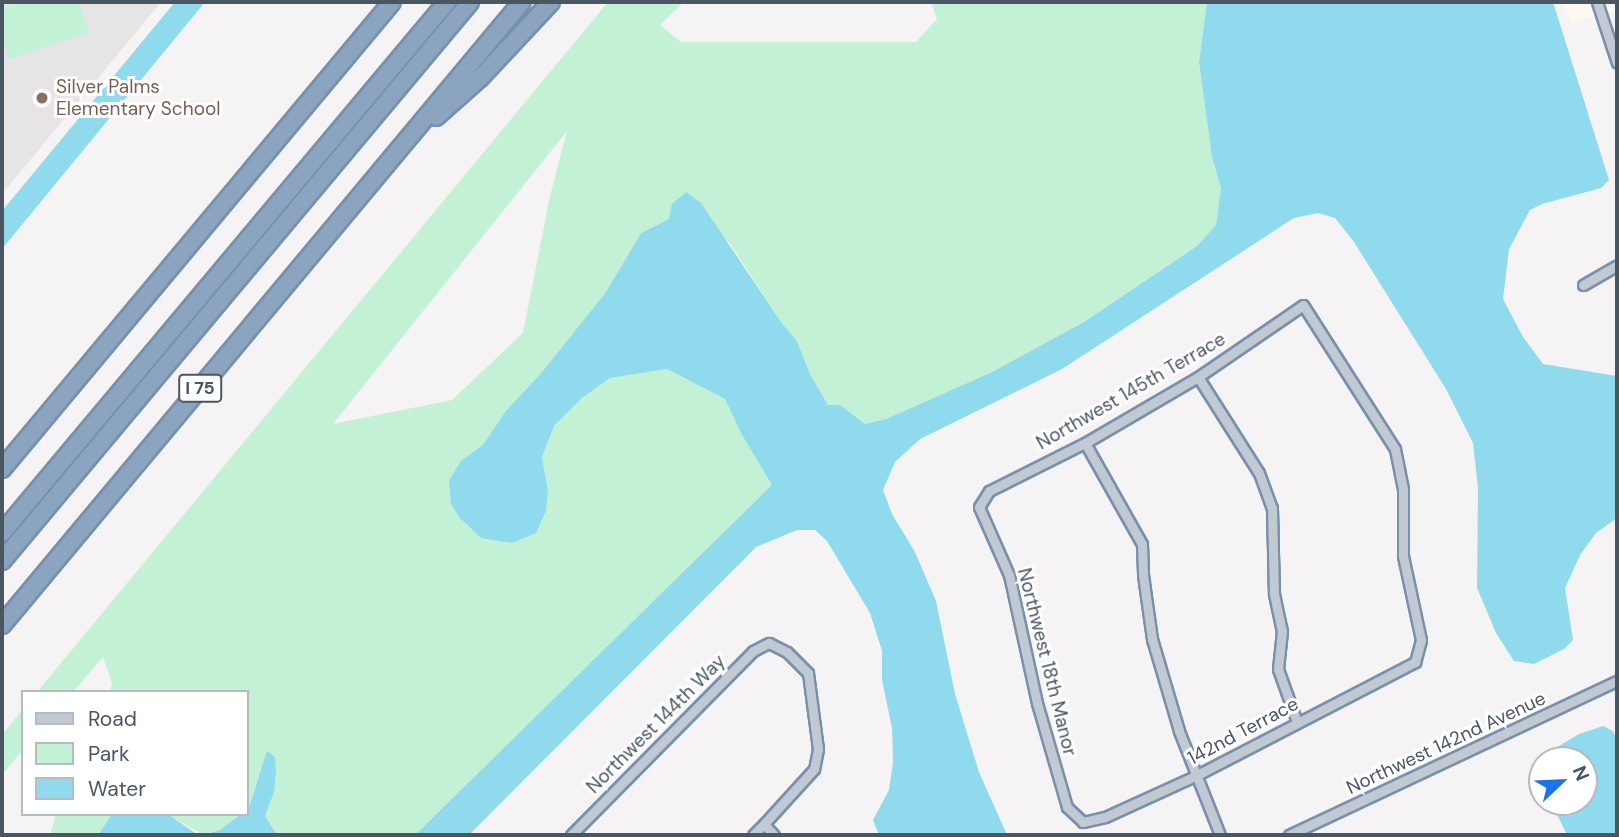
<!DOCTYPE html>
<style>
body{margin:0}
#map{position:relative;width:1619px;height:837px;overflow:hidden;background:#f5f3f3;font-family:"DM Sans",sans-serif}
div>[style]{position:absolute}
.commercial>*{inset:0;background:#fdf9ef}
.education>*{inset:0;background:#e6e4e5}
.green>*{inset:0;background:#c3f1d5}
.water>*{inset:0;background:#90daee}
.roads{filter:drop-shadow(2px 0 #7690ad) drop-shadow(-2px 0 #7690ad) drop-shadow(0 2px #7690ad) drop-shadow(0 -2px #7690ad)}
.minor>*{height:9px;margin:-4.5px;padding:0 4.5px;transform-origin:4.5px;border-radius:4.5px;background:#c1cad2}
.motorway>*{height:16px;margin:-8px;padding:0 8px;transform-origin:8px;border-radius:8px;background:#8ba5c1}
.dots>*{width:19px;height:19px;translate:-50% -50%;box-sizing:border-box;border:4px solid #fff;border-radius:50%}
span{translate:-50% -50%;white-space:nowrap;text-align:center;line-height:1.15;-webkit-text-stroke:6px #fff;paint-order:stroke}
.shield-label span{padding:2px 5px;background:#fff;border:2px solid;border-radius:5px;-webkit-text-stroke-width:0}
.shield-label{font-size:18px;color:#4a5661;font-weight:700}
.education-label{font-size:19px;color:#785e54}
.left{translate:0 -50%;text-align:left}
.street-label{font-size:19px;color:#4a5661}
.frame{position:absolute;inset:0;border:4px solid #4a5661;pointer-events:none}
.legend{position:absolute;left:21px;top:690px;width:228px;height:126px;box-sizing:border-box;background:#fff;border:2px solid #b7bbc0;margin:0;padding:9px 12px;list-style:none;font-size:21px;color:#4a5661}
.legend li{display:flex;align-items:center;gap:14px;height:35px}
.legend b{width:35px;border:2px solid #b7bbc0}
.north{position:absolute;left:1528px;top:746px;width:70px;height:70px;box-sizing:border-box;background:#fff;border:2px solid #b7bbc0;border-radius:50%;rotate:67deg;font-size:19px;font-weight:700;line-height:28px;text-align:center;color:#4a5661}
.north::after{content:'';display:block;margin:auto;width:24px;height:32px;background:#1a73e8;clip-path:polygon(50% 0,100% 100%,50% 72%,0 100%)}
</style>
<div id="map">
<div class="commercial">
<i style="clip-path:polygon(1563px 2px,1617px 2px,1617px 11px,1571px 22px)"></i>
</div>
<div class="education">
<i style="clip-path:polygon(2px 2px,161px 2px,2px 194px)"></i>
</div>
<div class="green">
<i style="clip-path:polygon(20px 2px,79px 2px,89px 33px,9px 59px,2px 37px,2px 8px)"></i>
<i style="clip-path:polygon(evenodd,608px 2px,684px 2px,660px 25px,681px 42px,916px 42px,937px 19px,931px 2px,1207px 2px,1199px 62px,1212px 157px,1221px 188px,1216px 225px,1197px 246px,1084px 322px,992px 372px,886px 419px,865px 424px,840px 405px,828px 405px,810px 374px,797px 341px,781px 322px,729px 242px,669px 219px,641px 233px,606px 292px,542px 372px,505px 412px,483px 446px,461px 461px,449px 480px,546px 511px,548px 491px,542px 457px,554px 426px,582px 398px,610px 378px,667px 369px,725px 399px,741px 433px,773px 485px,415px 835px,277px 835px,265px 817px,268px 751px,251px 807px,247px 810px,247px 692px,110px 692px,112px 683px,103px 657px,73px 692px,37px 692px,608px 2px,567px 131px,550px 196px,523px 333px,452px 400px,333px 424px,567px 131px)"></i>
<i style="clip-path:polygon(23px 709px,23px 750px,2px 775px,2px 735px)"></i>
<i style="clip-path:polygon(56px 814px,112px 814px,98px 835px,50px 835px)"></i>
<i style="clip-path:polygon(168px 814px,241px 814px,220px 830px,203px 835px)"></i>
</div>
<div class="water">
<i style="clip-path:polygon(175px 2px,205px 2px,2px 249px,2px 211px)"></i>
<i style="clip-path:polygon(1207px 2px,1553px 2px,1609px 180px,1601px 188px,1542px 204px,1530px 210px,1509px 249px,1503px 299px,1523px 337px,1543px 364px,1617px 376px,1617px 518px,1596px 533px,1580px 555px,1565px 588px,1573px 640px,1564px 649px,1534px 664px,1514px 661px,1496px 633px,1477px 588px,1478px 488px,1473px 443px,1446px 389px,1354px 242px,1335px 218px,1318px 213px,1294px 218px,1062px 369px,920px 439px,895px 462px,883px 490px,892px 514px,915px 552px,936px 601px,955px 694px,979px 772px,1007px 835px,879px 835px,873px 820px,889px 790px,893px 762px,892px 728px,882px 680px,882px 651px,870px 613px,827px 541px,815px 530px,797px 530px,756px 547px,469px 835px,415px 835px,772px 485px,741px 433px,725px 399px,667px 369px,610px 378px,582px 398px,554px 426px,542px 457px,548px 491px,546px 511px,536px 533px,512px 543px,481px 538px,460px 518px,451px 504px,449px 480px,461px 461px,483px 445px,505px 412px,542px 372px,606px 292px,641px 233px,669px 219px,672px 204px,686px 192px,701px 203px,781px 322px,797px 341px,810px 374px,828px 405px,840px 405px,865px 424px,886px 419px,992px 372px,1084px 322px,1197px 246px,1216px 225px,1221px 188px,1212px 157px,1199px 62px)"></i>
<i style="clip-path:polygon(1603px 726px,1613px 731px,1617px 741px,1617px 835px,1567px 835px,1551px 802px,1584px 802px,1584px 760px,1542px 760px,1542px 785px,1535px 767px,1541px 758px,1554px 749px,1579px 734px)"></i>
<i style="clip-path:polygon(267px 751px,275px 757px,276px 771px,274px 792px,265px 816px,277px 835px,203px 835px,220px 830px,241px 814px,247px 814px)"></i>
<i style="clip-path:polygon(112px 814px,168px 814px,198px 835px,98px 835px)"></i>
</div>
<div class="roads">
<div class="minor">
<i style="left:1597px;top:2px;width:64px;rotate:71.8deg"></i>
<i style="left:1583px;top:285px;width:39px;rotate:-30deg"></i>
<i style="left:1303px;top:305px;width:171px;rotate:57.4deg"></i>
<i style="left:1395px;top:449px;width:41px;rotate:78.7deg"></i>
<i style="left:1403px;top:489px;width:67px;rotate:90deg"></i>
<i style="left:1403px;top:556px;width:86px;rotate:77.9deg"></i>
<i style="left:1421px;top:640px;width:23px;rotate:105deg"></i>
<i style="left:1415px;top:662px;width:248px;rotate:152.6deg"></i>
<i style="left:1195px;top:776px;width:99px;rotate:155.5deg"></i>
<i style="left:1105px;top:817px;width:23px;rotate:167deg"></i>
<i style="left:1083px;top:822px;width:22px;rotate:-137deg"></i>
<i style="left:1067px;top:807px;width:108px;rotate:-106.1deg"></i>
<i style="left:1037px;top:703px;width:131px;rotate:-102.3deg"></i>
<i style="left:1009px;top:575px;width:74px;rotate:-113.8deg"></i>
<i style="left:979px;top:507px;width:19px;rotate:-58deg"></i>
<i style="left:989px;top:491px;width:107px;rotate:-26.6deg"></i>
<i style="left:1085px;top:443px;width:131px;rotate:-30.3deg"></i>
<i style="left:1198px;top:377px;width:127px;rotate:-34.4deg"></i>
<i style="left:1198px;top:377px;width:114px;rotate:57.6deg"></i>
<i style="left:1259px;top:473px;width:37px;rotate:70deg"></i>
<i style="left:1272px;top:508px;width:86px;rotate:88.7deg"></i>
<i style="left:1274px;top:594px;width:38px;rotate:78deg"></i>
<i style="left:1282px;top:631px;width:38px;rotate:96deg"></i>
<i style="left:1278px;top:669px;width:56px;rotate:70.3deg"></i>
<i style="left:1085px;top:443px;width:116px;rotate:60.6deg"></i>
<i style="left:1142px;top:544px;width:31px;rotate:88deg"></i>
<i style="left:1143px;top:575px;width:65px;rotate:82deg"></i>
<i style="left:1152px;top:639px;width:96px;rotate:73.6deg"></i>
<i style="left:1179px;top:731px;width:112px;rotate:68.5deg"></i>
<i style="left:571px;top:835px;width:259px;rotate:-45.3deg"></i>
<i style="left:753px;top:651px;width:18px;rotate:-27deg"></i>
<i style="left:769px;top:643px;width:20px;rotate:27deg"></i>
<i style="left:787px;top:652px;width:30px;rotate:45deg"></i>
<i style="left:808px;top:673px;width:77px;rotate:82.5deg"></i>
<i style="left:818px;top:749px;width:20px;rotate:101deg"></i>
<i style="left:814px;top:769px;width:74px;rotate:132.3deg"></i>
<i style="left:764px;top:824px;width:15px;rotate:48deg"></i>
<i style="left:753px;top:835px;width:16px;rotate:-45deg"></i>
<i style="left:1289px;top:835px;width:362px;rotate:-25.2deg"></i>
</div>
<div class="motorway">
<i style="left:436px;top:117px;width:59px;rotate:-41.6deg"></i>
<i style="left:480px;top:78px;width:104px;rotate:-46.9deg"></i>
<i style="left:2px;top:469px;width:608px;rotate:-50.13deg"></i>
<i style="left:2px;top:533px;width:693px;rotate:-50.04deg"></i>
<i style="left:2px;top:561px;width:729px;rotate:-50.06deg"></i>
<i style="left:2px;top:625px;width:811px;rotate:-50.15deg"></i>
</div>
</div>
<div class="dots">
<i style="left:42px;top:98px;background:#8d6e63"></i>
</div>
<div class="shield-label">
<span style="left:200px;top:388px">I 75</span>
</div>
<div class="education-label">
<span class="left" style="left:56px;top:98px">Silver Palms<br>Elementary School</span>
</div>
<div class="street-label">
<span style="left:1131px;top:391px;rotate:-30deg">Northwest 145th Terrace</span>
<span style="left:1047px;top:662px;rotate:76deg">Northwest 18th Manor</span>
<span style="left:656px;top:724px;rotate:-45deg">Northwest 144th Way</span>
<span style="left:1243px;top:731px;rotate:-28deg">142nd Terrace</span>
<span style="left:1446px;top:743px;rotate:-25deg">Northwest 142nd Avenue</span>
</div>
<div class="frame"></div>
<ul class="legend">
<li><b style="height:9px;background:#c1cad2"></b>Road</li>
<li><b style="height:19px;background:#c3f1d5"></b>Park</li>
<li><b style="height:19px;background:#90daee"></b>Water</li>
</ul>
<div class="north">N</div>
</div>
